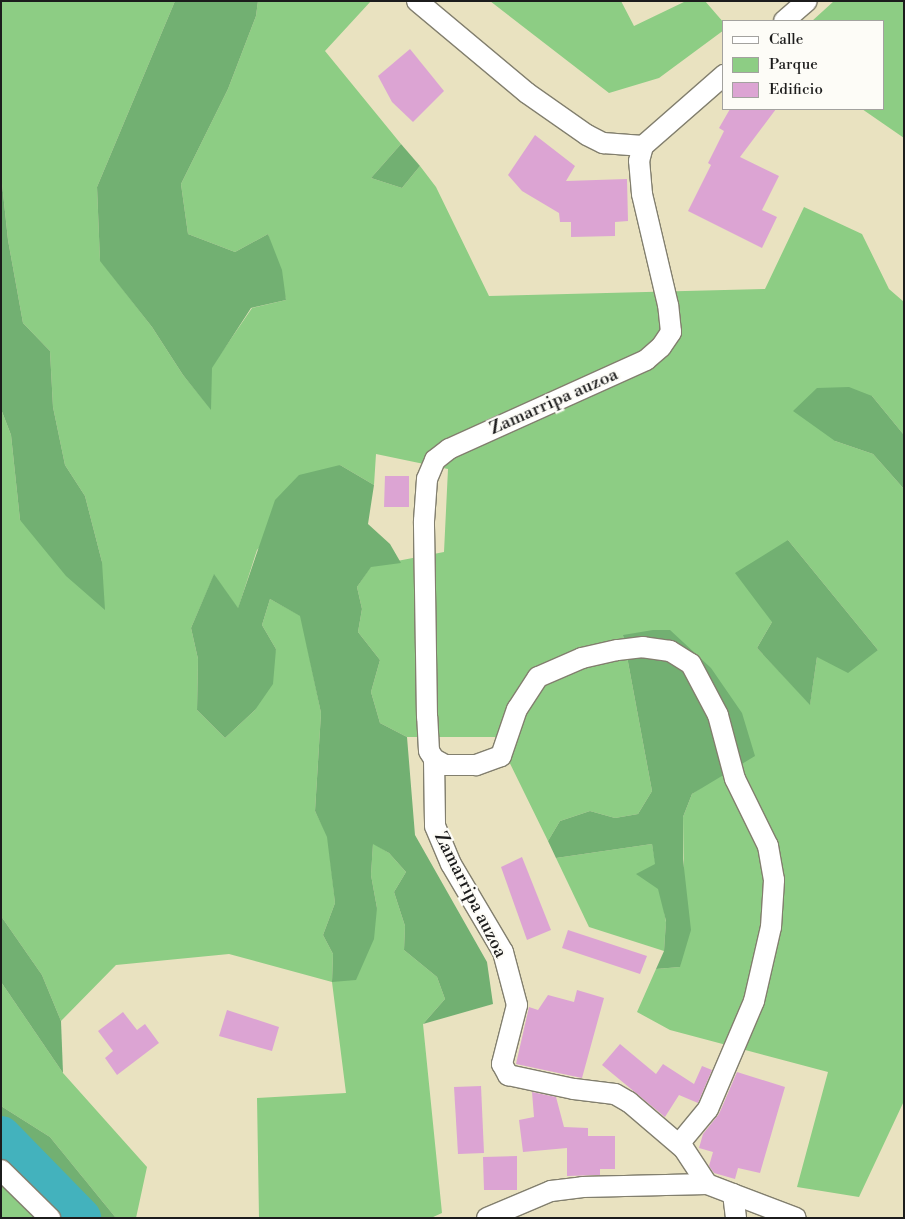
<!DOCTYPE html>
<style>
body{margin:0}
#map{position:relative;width:905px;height:1219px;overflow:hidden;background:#e9e2c0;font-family:"Libre Bodoni",serif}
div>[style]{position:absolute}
.green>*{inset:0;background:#8dcd84}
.forest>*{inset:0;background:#72b072}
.river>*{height:40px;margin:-20px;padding:0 20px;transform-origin:20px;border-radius:20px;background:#43b2bd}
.building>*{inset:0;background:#dca4d3}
.roads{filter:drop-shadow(1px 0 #827f6e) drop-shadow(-1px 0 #827f6e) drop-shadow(0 1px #827f6e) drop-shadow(0 -1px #827f6e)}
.minor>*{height:20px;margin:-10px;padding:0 10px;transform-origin:10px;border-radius:10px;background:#fff}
span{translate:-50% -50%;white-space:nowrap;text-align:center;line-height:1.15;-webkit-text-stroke:4.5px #fdfcf7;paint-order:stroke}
.street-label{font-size:18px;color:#1c1c1c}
.frame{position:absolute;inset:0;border:2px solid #1c1c1c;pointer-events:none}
.legend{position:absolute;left:722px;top:20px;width:162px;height:90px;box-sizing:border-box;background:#fdfcf7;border:1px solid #a3a29f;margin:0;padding:6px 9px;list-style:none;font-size:15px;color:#1c1c1c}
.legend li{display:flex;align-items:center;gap:10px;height:25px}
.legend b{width:25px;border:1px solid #a3a29f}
</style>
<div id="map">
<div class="green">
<i style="clip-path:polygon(evenodd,1px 1px,175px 1px,97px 187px,100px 260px,152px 327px,183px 375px,211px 409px,211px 368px,252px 308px,286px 300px,268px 234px,235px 252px,188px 234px,181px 184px,228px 89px,256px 16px,258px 1px,371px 1px,325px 51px,401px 144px,371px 178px,402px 188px,420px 166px,436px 187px,489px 296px,765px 289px,804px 207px,862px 234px,889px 289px,904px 302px,904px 435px,872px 396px,835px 441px,873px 454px,904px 489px,904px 1101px,859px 1197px,797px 1187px,828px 1072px,670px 1030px,637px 1012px,656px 969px,680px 967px,684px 893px,683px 817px,692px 794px,714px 779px,623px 635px,652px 791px,638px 814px,615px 818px,590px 811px,560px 821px,548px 841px,497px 737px,407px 737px,380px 723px,371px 692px,380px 660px,358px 632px,362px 609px,357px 587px,371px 566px,444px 552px,448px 469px,376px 454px,374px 485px,340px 465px,257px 550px,238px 609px,214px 575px,191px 628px,198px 659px,197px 710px,225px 738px,255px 710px,276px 649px,262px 625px,270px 599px,301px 616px,321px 713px,315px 811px,328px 837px,335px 903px,323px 935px,333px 954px,332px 981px,377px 908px,371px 875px,373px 843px,389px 853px,406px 872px,394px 892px,405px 926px,404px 950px,437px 977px,445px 999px,423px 1024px,442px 1213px,431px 1218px,259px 1218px,257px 1098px,346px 1093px,332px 982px,229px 954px,116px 965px,61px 1021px,42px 975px,1px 916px,1px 409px,11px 435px,20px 520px,102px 562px,85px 496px,65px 465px,53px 407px,50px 351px,23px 323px,8px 240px,1px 174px,1px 1px,788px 540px,878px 650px,817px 657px,810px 704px,757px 648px,772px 622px,788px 540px)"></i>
<i style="clip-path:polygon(490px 1px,621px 1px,634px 26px,686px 1px,705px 1px,724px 23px,724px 30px,659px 78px,609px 93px)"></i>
<i style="clip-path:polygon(834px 1px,904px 1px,904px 138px,862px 109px,884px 109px,884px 21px,812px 21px)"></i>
<i style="clip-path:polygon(652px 844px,666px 922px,664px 951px,589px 927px,556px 858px)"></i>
<i style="clip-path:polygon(1px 982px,63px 1073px,147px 1167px,136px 1218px,116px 1218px,50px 1137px,1px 1106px)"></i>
<i style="clip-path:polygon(1px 1153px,52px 1205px,63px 1218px,1px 1218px)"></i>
</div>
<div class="forest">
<i style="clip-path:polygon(175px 1px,258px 1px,256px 16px,228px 89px,181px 184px,188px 234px,235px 252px,268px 234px,282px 270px,286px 300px,251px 308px,212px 368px,211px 410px,183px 375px,152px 327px,100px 261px,97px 187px)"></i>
<i style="clip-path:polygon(401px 144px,420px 166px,402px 188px,371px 178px)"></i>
<i style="clip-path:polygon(1px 174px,8px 240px,23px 323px,50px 351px,53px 407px,65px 465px,85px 496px,102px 562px,105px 610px,66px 576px,20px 520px,11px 435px,1px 409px)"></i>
<i style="clip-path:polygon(849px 387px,872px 396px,904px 435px,904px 489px,873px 454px,835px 441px,793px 411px,817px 388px)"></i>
<i style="clip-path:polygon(340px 465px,374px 485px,368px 524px,390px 544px,401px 563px,371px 567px,357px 587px,362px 609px,358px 632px,380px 660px,371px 692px,380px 723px,407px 737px,415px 835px,487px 962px,493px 1004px,423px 1024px,445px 999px,437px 977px,404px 950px,405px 926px,394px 892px,406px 872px,389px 853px,373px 844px,371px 875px,377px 908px,374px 939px,356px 980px,332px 982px,333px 954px,323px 935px,335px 903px,327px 837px,315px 811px,321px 713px,300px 616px,270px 599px,262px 625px,276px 649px,273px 684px,255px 710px,225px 738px,197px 710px,198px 659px,191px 628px,214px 574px,238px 608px,275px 500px,299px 475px)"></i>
<i style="clip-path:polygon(788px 540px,878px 650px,848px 673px,817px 657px,810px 705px,757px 648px,772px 622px,735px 573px)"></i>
<i style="clip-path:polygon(653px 630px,670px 630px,711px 668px,742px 713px,755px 756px,692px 794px,683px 817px,683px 859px,691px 930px,680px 967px,656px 969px,664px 951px,666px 921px,658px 889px,636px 874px,655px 864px,652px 844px,556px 858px,548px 841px,560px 821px,590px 811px,615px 818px,638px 814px,652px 791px,623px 635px)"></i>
<i style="clip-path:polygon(1px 916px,42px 975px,61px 1021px,63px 1073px,1px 982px)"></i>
<i style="clip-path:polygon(1px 1106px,50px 1137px,116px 1218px,63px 1218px,1px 1153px)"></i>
</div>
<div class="river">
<i style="left:1px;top:1136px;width:115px;rotate:45.7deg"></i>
</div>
<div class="building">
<i style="clip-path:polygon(410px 49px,444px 91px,413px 122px,392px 102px,378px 76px)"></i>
<i style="clip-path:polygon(730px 109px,776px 109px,740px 157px,779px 176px,762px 210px,777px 217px,762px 248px,688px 211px,711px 165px,708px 163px,724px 131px,719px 128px)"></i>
<i style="clip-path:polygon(535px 135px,575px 166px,566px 181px,627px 179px,628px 221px,615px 222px,615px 236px,571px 237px,571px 222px,560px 222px,559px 213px,522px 191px,508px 175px)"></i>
<i style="clip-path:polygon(385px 476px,409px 476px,409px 507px,384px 507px)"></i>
<i style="clip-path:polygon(522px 857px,551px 930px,527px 940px,501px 867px)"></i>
<i style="clip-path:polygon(568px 930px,647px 956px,640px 974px,562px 948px)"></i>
<i style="clip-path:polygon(577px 990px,604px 998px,582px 1078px,516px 1064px,529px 1007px,538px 1010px,548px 995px,574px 1002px)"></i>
<i style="clip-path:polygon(227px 1010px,279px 1027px,272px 1051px,219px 1036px)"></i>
<i style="clip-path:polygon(123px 1012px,137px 1030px,145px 1024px,159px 1043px,117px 1075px,105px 1058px,113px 1051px,98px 1031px)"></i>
<i style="clip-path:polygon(620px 1044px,656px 1074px,663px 1064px,694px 1084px,702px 1066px,712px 1070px,698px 1103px,679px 1095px,665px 1117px,602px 1065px)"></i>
<i style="clip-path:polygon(737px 1072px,785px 1087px,760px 1173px,738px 1168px,735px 1179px,714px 1173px,709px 1166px,713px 1152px,699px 1148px,703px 1134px,719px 1114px)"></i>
<i style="clip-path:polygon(481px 1086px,484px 1153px,458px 1154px,454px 1087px)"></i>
<i style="clip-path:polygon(532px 1092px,556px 1097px,564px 1127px,588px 1128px,588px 1136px,615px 1136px,615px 1169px,600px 1169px,600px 1175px,567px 1176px,567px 1148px,523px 1152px,519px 1120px,534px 1117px)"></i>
<i style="clip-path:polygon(517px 1156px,517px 1190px,484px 1190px,483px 1157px)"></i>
</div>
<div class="roads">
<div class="minor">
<i style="left:417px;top:1px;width:143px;rotate:39.9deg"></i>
<i style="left:527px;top:93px;width:73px;rotate:35deg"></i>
<i style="left:587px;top:135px;width:18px;rotate:27deg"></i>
<i style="left:603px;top:143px;width:40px;rotate:4.3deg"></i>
<i style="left:784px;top:21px;width:30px;rotate:-41deg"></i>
<i style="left:434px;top:759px;width:67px;rotate:89.1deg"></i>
<i style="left:435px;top:826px;width:41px;rotate:67.2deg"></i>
<i style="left:451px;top:864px;width:102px;rotate:59.4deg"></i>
<i style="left:503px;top:952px;width:55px;rotate:75.2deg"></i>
<i style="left:517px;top:1005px;width:61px;rotate:104.3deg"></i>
<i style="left:502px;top:1064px;width:13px;rotate:61deg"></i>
<i style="left:508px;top:1075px;width:67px;rotate:12deg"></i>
<i style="left:574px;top:1089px;width:41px;rotate:7deg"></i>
<i style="left:615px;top:1094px;width:16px;rotate:30deg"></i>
<i style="left:629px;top:1102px;width:72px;rotate:40.5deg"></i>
<i style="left:684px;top:1149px;width:42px;rotate:56.7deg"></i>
<i style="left:679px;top:1144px;width:45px;rotate:-50.4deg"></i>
<i style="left:708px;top:1109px;width:117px;rotate:-66.9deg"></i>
<i style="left:754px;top:1001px;width:76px;rotate:-77.1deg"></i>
<i style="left:771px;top:927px;width:47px;rotate:-86.3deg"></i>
<i style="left:774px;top:880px;width:35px;rotate:-100deg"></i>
<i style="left:768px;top:846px;width:75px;rotate:-116.2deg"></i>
<i style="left:735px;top:779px;width:66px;rotate:-104.9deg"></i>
<i style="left:718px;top:715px;width:58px;rotate:-117.9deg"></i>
<i style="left:691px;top:664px;width:25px;rotate:-148deg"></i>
<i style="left:670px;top:651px;width:27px;rotate:-172deg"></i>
<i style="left:643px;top:647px;width:26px;rotate:173deg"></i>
<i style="left:617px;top:650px;width:36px;rotate:167deg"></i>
<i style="left:582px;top:658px;width:48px;rotate:156.6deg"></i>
<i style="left:538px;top:677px;width:38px;rotate:123deg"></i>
<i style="left:517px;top:709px;width:50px;rotate:108.8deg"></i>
<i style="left:501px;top:756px;width:27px;rotate:160deg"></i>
<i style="left:476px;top:765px;width:31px;rotate:180deg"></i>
<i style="left:445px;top:765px;width:13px;rotate:-151deg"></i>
<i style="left:434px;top:759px;width:9px;rotate:-122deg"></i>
<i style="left:429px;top:751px;width:34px;rotate:-93deg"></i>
<i style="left:427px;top:717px;width:196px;rotate:-90.9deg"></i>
<i style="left:424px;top:521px;width:42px;rotate:-85.9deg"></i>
<i style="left:427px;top:479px;width:21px;rotate:-67deg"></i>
<i style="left:435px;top:460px;width:18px;rotate:-38deg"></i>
<i style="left:449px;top:449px;width:216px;rotate:-24.3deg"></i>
<i style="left:646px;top:360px;width:20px;rotate:-41deg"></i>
<i style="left:661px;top:347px;width:18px;rotate:-56deg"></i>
<i style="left:671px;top:332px;width:27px;rotate:-96deg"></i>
<i style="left:668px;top:305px;width:114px;rotate:-103.2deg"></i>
<i style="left:642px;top:194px;width:33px;rotate:-95deg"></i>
<i style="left:639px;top:161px;width:16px;rotate:-75deg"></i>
<i style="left:643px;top:146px;width:108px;rotate:-41.2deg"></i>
<i style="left:1px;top:1170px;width:69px;rotate:44.4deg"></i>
<i style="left:487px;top:1218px;width:69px;rotate:-22.9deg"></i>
<i style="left:551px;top:1191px;width:32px;rotate:-7deg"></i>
<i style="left:583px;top:1187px;width:124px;rotate:-1.4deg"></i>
<i style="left:707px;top:1184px;width:28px;rotate:21deg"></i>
<i style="left:736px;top:1218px;width:24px;rotate:-97deg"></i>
<i style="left:733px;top:1194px;width:67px;rotate:20.9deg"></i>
</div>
</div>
<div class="street-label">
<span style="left:554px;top:402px;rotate:-24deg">Zamarripa auzoa</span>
<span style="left:470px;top:895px;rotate:63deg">Zamarripa auzoa</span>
</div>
<div class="frame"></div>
<ul class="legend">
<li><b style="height:6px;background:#fff"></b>Calle</li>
<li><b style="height:14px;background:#8dcd84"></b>Parque</li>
<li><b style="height:14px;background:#dca4d3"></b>Edificio</li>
</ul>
</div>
